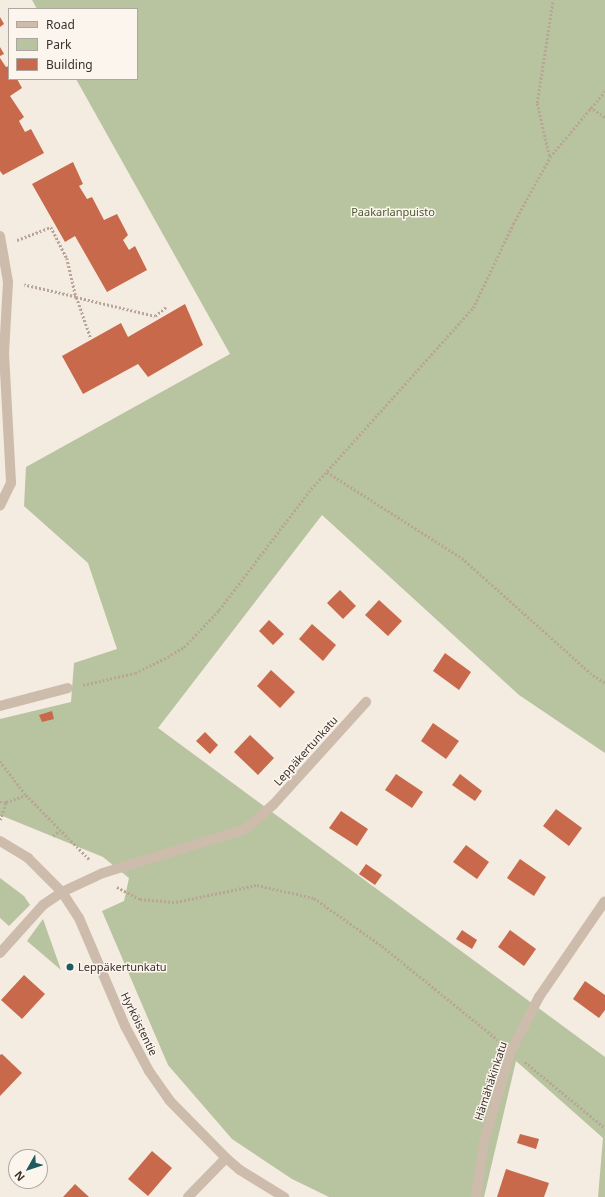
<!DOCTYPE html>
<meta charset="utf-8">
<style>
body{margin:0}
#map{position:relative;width:605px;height:1197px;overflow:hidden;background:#f4ebe1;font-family:"Noto Sans",sans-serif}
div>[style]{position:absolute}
.green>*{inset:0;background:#b8c4a0}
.building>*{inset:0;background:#c8694b}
.path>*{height:2.5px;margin-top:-1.25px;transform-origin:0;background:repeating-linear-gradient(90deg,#b9a596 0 2px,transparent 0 4px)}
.minor>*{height:10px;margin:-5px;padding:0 5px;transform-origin:5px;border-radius:5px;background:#cdbbac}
.dots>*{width:11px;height:11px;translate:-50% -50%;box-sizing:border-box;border:2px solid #fbf5ee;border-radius:50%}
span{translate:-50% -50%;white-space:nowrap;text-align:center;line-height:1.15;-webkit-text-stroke:3px #fbf5ee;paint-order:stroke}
.park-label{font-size:11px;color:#4a5a2e}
.street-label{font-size:11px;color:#3b302b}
.poi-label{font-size:11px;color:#3b302b}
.left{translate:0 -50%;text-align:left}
.legend{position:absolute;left:8px;top:8px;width:130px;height:72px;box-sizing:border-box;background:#fbf5ee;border:1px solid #aea6a0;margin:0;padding:5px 7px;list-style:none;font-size:12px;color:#3b302b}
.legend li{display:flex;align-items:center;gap:8px;height:20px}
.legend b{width:20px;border:1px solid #aea6a0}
.north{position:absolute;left:8px;top:1149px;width:40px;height:40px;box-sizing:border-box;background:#fbf5ee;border:1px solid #aea6a0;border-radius:50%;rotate:231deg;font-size:11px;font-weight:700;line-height:16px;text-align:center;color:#3b302b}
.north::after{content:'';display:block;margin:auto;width:14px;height:18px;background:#1f5a5e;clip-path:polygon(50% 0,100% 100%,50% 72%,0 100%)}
</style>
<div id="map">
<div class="green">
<i style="clip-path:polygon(32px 0,605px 0,605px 753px,519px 695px,322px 515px,158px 728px,605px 1057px,605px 1197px,598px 1197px,603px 1138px,516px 1061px,484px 1197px,329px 1197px,292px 1179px,232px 1139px,168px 1065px,102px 911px,124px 901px,129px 878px,103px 857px,0 815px,0 719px,71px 702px,74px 663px,117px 649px,88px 563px,24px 506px,26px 467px,230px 354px,76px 79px,137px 79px,137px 9px,37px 9px)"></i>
<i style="clip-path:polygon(0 878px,24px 896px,30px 905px,9px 926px,0 918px)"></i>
<i style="clip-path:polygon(43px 919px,61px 970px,27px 941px)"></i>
</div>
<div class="building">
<i style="clip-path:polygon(0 17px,4px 24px,0 27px)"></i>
<i style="clip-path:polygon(0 47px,4px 54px,0 56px)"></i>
<i style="clip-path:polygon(0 58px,6px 67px,9px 66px,9px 79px,17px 79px,22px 88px,10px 96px,24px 117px,19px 121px,25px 132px,31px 129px,44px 153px,3px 175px,0 171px)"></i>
<i style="clip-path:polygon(73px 162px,83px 184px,79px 186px,87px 199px,92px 197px,104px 220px,117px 214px,128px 235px,123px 240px,129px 250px,135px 246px,147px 270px,107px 292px,75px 236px,65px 242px,32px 184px)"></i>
<i style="clip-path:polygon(185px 304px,203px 345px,148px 377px,138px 364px,83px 394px,62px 356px,121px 323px,128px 337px)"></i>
<i style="clip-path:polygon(340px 590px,356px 606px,343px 619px,327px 603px)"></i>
<i style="clip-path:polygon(379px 600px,402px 621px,388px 636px,365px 615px)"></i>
<i style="clip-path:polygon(269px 620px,284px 634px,273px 645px,259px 631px)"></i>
<i style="clip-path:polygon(312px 624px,336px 645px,323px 661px,299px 639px)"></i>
<i style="clip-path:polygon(445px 653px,471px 672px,459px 690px,433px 671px)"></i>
<i style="clip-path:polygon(271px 670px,295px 692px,280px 708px,257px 686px)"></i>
<i style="clip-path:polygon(52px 711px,54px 719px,42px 722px,39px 715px)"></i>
<i style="clip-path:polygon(433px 723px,459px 741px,446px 759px,421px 741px)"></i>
<i style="clip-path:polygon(205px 732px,218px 745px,210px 754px,196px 741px)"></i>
<i style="clip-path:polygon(250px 735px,274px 758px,258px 775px,234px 752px)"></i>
<i style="clip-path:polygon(396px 774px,423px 792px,412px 808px,385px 790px)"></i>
<i style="clip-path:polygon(460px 774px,482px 791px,475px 801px,452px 785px)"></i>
<i style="clip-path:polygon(556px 809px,582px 828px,569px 846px,543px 826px)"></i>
<i style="clip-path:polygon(341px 811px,368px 829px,357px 846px,329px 828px)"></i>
<i style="clip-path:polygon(466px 845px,489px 862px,477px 879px,453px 862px)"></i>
<i style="clip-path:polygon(520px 859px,546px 877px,534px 896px,507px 878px)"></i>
<i style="clip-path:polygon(366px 864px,382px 875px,375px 885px,359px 874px)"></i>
<i style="clip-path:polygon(462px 930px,477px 940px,472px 949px,456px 939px)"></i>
<i style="clip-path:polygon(510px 930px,536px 949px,524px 966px,498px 947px)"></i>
<i style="clip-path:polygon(24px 975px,45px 994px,22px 1019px,1px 1000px)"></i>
<i style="clip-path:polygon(585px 981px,605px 995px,605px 1010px,599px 1018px,573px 999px)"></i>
<i style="clip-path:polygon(2px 1054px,22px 1073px,0 1096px,0 1055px)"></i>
<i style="clip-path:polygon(520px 1134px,539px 1139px,536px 1149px,517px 1143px)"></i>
<i style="clip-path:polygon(152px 1151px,172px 1168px,148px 1196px,128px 1179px)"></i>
<i style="clip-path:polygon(506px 1169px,549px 1183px,544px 1197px,497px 1197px)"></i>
<i style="clip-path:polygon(75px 1184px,89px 1197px,63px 1197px)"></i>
</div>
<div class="path">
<i style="left:590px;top:107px;width:18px;rotate:34deg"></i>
<i style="left:549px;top:156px;width:54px;rotate:-102.8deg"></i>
<i style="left:537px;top:103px;width:104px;rotate:-81.2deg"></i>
<i style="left:17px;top:240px;width:36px;rotate:-21deg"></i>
<i style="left:51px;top:227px;width:35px;rotate:63deg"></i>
<i style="left:67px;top:258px;width:40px;rotate:77deg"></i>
<i style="left:76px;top:297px;width:53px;rotate:-167deg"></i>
<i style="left:90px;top:337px;width:42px;rotate:-109.3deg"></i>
<i style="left:76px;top:297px;width:81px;rotate:13.5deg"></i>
<i style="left:155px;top:316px;width:14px;rotate:-39deg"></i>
<i style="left:327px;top:472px;width:160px;rotate:32.5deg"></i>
<i style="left:462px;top:558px;width:176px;rotate:41.8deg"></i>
<i style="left:593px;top:675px;width:14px;rotate:34deg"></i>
<i style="left:83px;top:685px;width:53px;rotate:-13deg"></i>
<i style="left:135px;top:673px;width:32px;rotate:-26deg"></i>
<i style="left:164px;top:659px;width:23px;rotate:-31deg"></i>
<i style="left:184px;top:647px;width:51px;rotate:-46.6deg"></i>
<i style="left:219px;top:610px;width:152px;rotate:-52.8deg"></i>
<i style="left:311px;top:489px;width:243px;rotate:-48.2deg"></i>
<i style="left:473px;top:308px;width:93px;rotate:-64.5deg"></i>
<i style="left:513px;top:224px;width:77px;rotate:-61.1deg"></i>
<i style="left:550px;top:157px;width:86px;rotate:-50.2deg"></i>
<i style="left:0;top:761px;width:43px;rotate:52.6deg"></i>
<i style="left:26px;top:795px;width:91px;rotate:45.4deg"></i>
<i style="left:0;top:802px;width:6px"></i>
<i style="left:0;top:820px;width:19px;rotate:-72deg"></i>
<i style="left:6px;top:802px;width:21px;rotate:-19deg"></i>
<i style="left:53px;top:836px;width:9px;rotate:-41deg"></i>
<i style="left:117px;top:887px;width:26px;rotate:28deg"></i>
<i style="left:140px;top:899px;width:36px;rotate:5deg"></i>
<i style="left:176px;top:902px;width:83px;rotate:-11.9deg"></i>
<i style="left:257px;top:885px;width:58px;rotate:12.8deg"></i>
<i style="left:314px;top:898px;width:83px;rotate:35.2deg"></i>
<i style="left:382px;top:946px;width:149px;rotate:39deg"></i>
<i style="left:525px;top:1062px;width:104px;rotate:39.5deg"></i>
</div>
<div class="minor">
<i style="left:0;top:236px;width:47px;rotate:80.1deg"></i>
<i style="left:8px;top:282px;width:71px;rotate:93.2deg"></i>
<i style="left:4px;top:353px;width:130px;rotate:86.9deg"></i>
<i style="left:11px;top:483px;width:25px;rotate:116deg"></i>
<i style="left:0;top:706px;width:70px;rotate:-14.8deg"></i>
<i style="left:0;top:841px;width:33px;rotate:31deg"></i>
<i style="left:28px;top:858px;width:48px;rotate:45deg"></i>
<i style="left:62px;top:892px;width:31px;rotate:57deg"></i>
<i style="left:79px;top:918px;width:117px;rotate:66.9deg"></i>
<i style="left:125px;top:1026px;width:51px;rotate:61.9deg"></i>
<i style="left:149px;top:1071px;width:35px;rotate:55deg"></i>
<i style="left:169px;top:1100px;width:81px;rotate:45.5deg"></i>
<i style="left:226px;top:1158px;width:18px;rotate:41deg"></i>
<i style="left:240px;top:1170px;width:52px;rotate:31.5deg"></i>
<i style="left:0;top:953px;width:64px;rotate:-48.1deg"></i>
<i style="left:43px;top:905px;width:23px;rotate:-34deg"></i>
<i style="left:62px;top:892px;width:45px;rotate:-24.9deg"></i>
<i style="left:103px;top:873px;width:150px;rotate:-17.1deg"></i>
<i style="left:246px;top:829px;width:36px;rotate:-42deg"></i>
<i style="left:273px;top:805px;width:139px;rotate:-47.9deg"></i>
<i style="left:188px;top:1197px;width:54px;rotate:-45.7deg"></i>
<i style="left:476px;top:1197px;width:56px;rotate:-81.7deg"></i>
<i style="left:484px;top:1142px;width:95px;rotate:-73.5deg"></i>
<i style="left:511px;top:1051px;width:61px;rotate:-62.6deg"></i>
<i style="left:539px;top:997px;width:116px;rotate:-55.5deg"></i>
</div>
<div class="dots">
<i style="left:70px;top:967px;background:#1f5a5e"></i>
</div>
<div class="park-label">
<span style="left:393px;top:212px">Paakarlanpuisto</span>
</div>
<div class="street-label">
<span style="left:306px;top:751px;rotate:-48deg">Leppäkertunkatu</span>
<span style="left:139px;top:1024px;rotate:64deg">Hyrköistentie</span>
<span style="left:491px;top:1081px;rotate:-72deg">Hämähäkinkatu</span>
</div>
<div class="poi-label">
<span class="left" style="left:78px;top:967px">Leppäkertunkatu</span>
</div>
<ul class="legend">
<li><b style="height:5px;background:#cdbbac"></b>Road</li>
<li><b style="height:11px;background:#b8c4a0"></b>Park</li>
<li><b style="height:11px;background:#c8694b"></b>Building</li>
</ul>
<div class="north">N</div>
</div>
